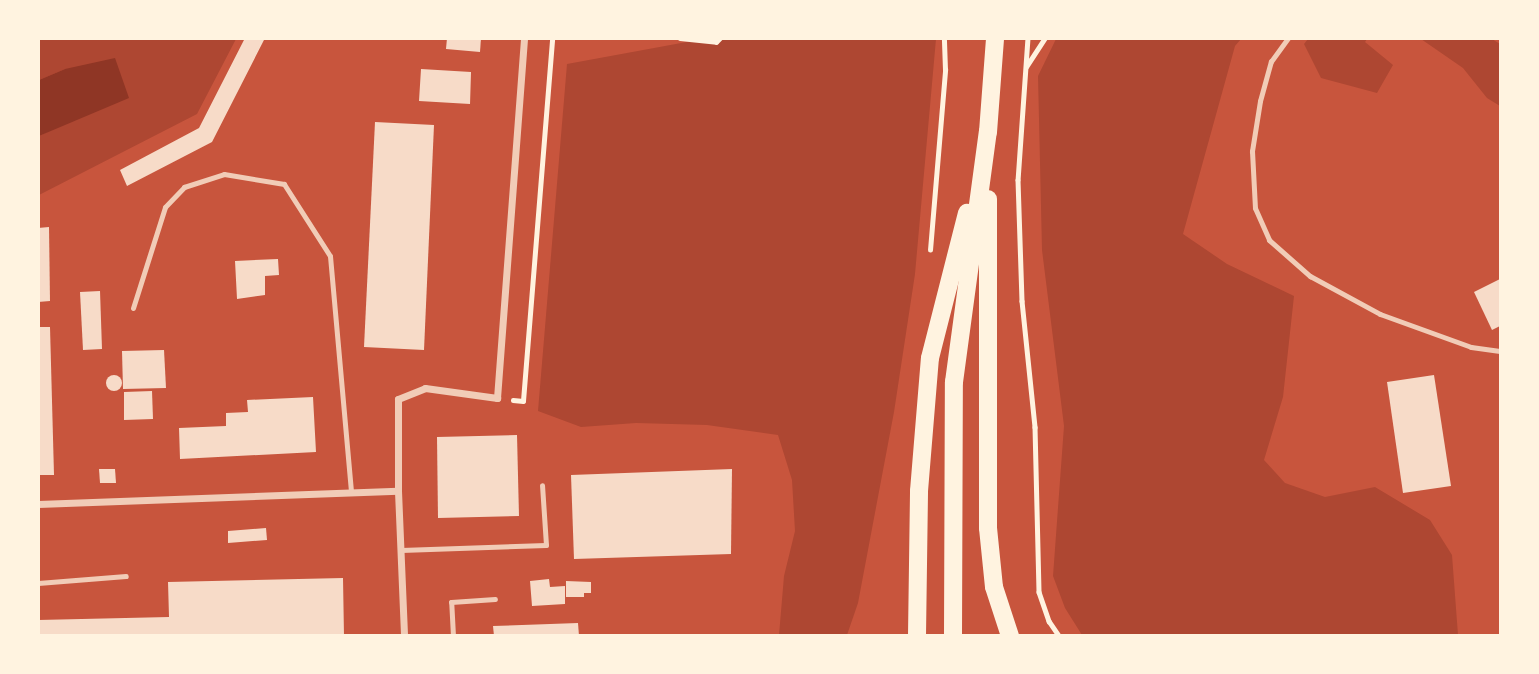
<!DOCTYPE html>
<style>
body{margin:0}
#map{position:relative;width:1539px;height:674px;overflow:hidden;background:#c8553d;font-family:Mulish,sans-serif}
div>[style]{position:absolute}
.green>*{inset:0;background:#ae4732}
.water>*{inset:0;background:#8f3625}
.building>*{inset:0;background:#f7dbc8}
.round{border-radius:50%}
.path>*{height:4.5px;margin:-2.25px;padding:0 2.25px;transform-origin:2.25px;border-radius:2.25px;background:#fff3e0}
.service>*{height:5px;margin:-2.5px;padding:0 2.5px;transform-origin:2.5px;border-radius:2.5px;background:#f1ccb7}
.minor>*{height:7px;margin:-3.5px;padding:0 3.5px;transform-origin:3.5px;border-radius:3.5px;background:#f1ccb7}
.primary>*{height:18px;margin:-9px;padding:0 9px;transform-origin:9px;border-radius:9px;background:#fff3e0}
span{translate:-50% -50%;white-space:nowrap;text-align:center;line-height:1.15;-webkit-text-stroke:7px #fff3e0;paint-order:stroke}
.frame{position:absolute;inset:0;border:40px solid #fff3e0;pointer-events:none}
</style>
<div id="map">
<div class="green">
<i style="clip-path:polygon(39px 39px,236px 39px,197px 114px,39px 195px,39px 136px,66px 123px,65px 69px,39px 80px)"></i>
<i style="clip-path:polygon(703px 39px,936px 39px,915px 274px,894px 412px,858px 603px,847px 635px,779px 635px,784px 576px,795px 531px,792px 480px,778px 435px,707px 425px,636px 423px,581px 427px,538px 411px,567px 64px)"></i>
<i style="clip-path:polygon(1056px 39px,1241px 39px,1235px 46px,1183px 234px,1227px 264px,1294px 296px,1283px 397px,1264px 460px,1285px 483px,1325px 497px,1375px 487px,1430px 520px,1452px 555px,1458px 635px,1082px 635px,1065px 608px,1053px 576px,1064px 426px,1042px 250px,1038px 76px)"></i>
<i style="clip-path:polygon(1308px 39px,1367px 39px,1365px 42px,1393px 65px,1377px 93px,1321px 78px,1304px 44px)"></i>
<i style="clip-path:polygon(1421px 39px,1492px 39px,1500px 44px,1500px 106px,1487px 98px,1463px 68px)"></i>
</div>
<div class="water">
<i style="clip-path:polygon(115px 58px,129px 98px,39px 136px,39px 80px,65px 69px)"></i>
</div>
<div class="building">
<i style="clip-path:polygon(245px 38px,265px 38px,212px 142px,127px 186px,120px 170px,199px 128px)"></i>
<i style="clip-path:polygon(447px 38px,481px 38px,480px 52px,446px 49px)"></i>
<i style="clip-path:polygon(421px 69px,471px 72px,470px 104px,419px 101px)"></i>
<i style="clip-path:polygon(375px 122px,434px 125px,424px 350px,364px 347px)"></i>
<i style="clip-path:polygon(49px 227px,50px 301px,38px 302px,38px 228px)"></i>
<i style="clip-path:polygon(278px 259px,279px 275px,265px 276px,265px 295px,237px 299px,235px 261px)"></i>
<i style="clip-path:polygon(1500px 279px,1500px 326px,1492px 330px,1474px 292px)"></i>
<i style="clip-path:polygon(100px 291px,102px 349px,83px 350px,80px 292px)"></i>
<i style="clip-path:polygon(38px 327px,50px 327px,54px 475px,38px 475px)"></i>
<i style="clip-path:polygon(164px 350px,166px 388px,123px 389px,122px 351px)"></i>
<i style="clip-path:polygon(1434px 375px,1451px 486px,1403px 493px,1387px 382px)"></i>
<i class="round" style="left:106px;top:375px;width:16px;height:16px"></i>
<i style="clip-path:polygon(152px 391px,153px 419px,124px 420px,124px 392px)"></i>
<i style="clip-path:polygon(313px 397px,316px 452px,180px 459px,179px 428px,226px 426px,226px 413px,248px 412px,247px 400px)"></i>
<i style="clip-path:polygon(517px 435px,519px 516px,438px 518px,437px 437px)"></i>
<i style="clip-path:polygon(99px 469px,115px 469px,116px 483px,100px 483px)"></i>
<i style="clip-path:polygon(732px 469px,731px 554px,574px 559px,571px 475px)"></i>
<i style="clip-path:polygon(266px 528px,267px 540px,228px 543px,228px 531px)"></i>
<i style="clip-path:polygon(343px 578px,344px 636px,38px 636px,38px 620px,169px 617px,168px 582px)"></i>
<i style="clip-path:polygon(549px 579px,550px 587px,565px 586px,565px 604px,532px 606px,530px 581px)"></i>
<i style="clip-path:polygon(566px 581px,591px 582px,591px 593px,584px 593px,584px 597px,566px 597px)"></i>
<i style="clip-path:polygon(578px 623px,579px 636px,494px 636px,493px 626px)"></i>
</div>
<div class="path">
<i style="left:680px;top:38px;width:36px;rotate:6deg"></i>
<i style="left:716px;top:42px;width:6px;rotate:-45deg"></i>
<i style="left:1028px;top:38px;width:142px;rotate:94deg"></i>
<i style="left:1018px;top:180px;width:121px;rotate:88.1deg"></i>
<i style="left:1022px;top:301px;width:127px;rotate:84.1deg"></i>
<i style="left:1035px;top:427px;width:165px;rotate:88.6deg"></i>
<i style="left:1039px;top:592px;width:31px;rotate:71deg"></i>
<i style="left:1049px;top:621px;width:18px;rotate:56deg"></i>
<i style="left:1026px;top:67px;width:35px;rotate:-57deg"></i>
<i style="left:930px;top:250px;width:181px;rotate:-85.2deg"></i>
<i style="left:945px;top:70px;width:32px;rotate:-92deg"></i>
<i style="left:513px;top:400px;width:10px;rotate:6deg"></i>
<i style="left:523px;top:401px;width:364px;rotate:-85.4deg"></i>
</div>
<div class="service">
<i style="left:1288px;top:38px;width:29px;rotate:126deg"></i>
<i style="left:1271px;top:61px;width:41px;rotate:105.4deg"></i>
<i style="left:1260px;top:101px;width:51px;rotate:99.1deg"></i>
<i style="left:1252px;top:151px;width:57px;rotate:87deg"></i>
<i style="left:1255px;top:208px;width:35px;rotate:66deg"></i>
<i style="left:1269px;top:240px;width:55px;rotate:41.3deg"></i>
<i style="left:1310px;top:276px;width:80px;rotate:28.5deg"></i>
<i style="left:1380px;top:314px;width:97px;rotate:19.9deg"></i>
<i style="left:1471px;top:347px;width:29px;rotate:8deg"></i>
<i style="left:133px;top:308px;width:106px;rotate:-72.4deg"></i>
<i style="left:165px;top:207px;width:28px;rotate:-46deg"></i>
<i style="left:184px;top:187px;width:42px;rotate:-18deg"></i>
<i style="left:224px;top:174px;width:61px;rotate:9.5deg"></i>
<i style="left:284px;top:184px;width:85px;rotate:57.4deg"></i>
<i style="left:330px;top:256px;width:237px;rotate:84.9deg"></i>
<i style="left:401px;top:550px;width:145px;rotate:-2deg"></i>
<i style="left:546px;top:545px;width:60px;rotate:-93.8deg"></i>
<i style="left:38px;top:583px;width:88px;rotate:-4.5deg"></i>
<i style="left:453px;top:636px;width:34px;rotate:-93deg"></i>
<i style="left:451px;top:602px;width:44px;rotate:-3.9deg"></i>
</div>
<div class="minor">
<i style="left:398px;top:491px;width:92px;rotate:-90deg"></i>
<i style="left:398px;top:399px;width:29px;rotate:-22deg"></i>
<i style="left:425px;top:388px;width:73px;rotate:7.9deg"></i>
<i style="left:497px;top:398px;width:361px;rotate:-85.7deg"></i>
<i style="left:38px;top:504px;width:360px;rotate:-2.1deg"></i>
<i style="left:398px;top:491px;width:145px;rotate:87.6deg"></i>
</div>
<div class="primary">
<i style="left:988px;top:199px;width:329px;rotate:90deg"></i>
<i style="left:988px;top:528px;width:59px;rotate:84.2deg"></i>
<i style="left:994px;top:587px;width:52px;rotate:71.9deg"></i>
<i style="left:917px;top:636px;width:145px;rotate:-89.2deg"></i>
<i style="left:919px;top:491px;width:133px;rotate:-85.3deg"></i>
<i style="left:930px;top:358px;width:150px;rotate:-75.7deg"></i>
<i style="left:953px;top:636px;width:254px;rotate:-89.8deg"></i>
<i style="left:954px;top:382px;width:252px;rotate:-82.3deg"></i>
<i style="left:988px;top:132px;width:94px;rotate:-85.7deg"></i>
</div>
<div class="frame"></div>
</div>
